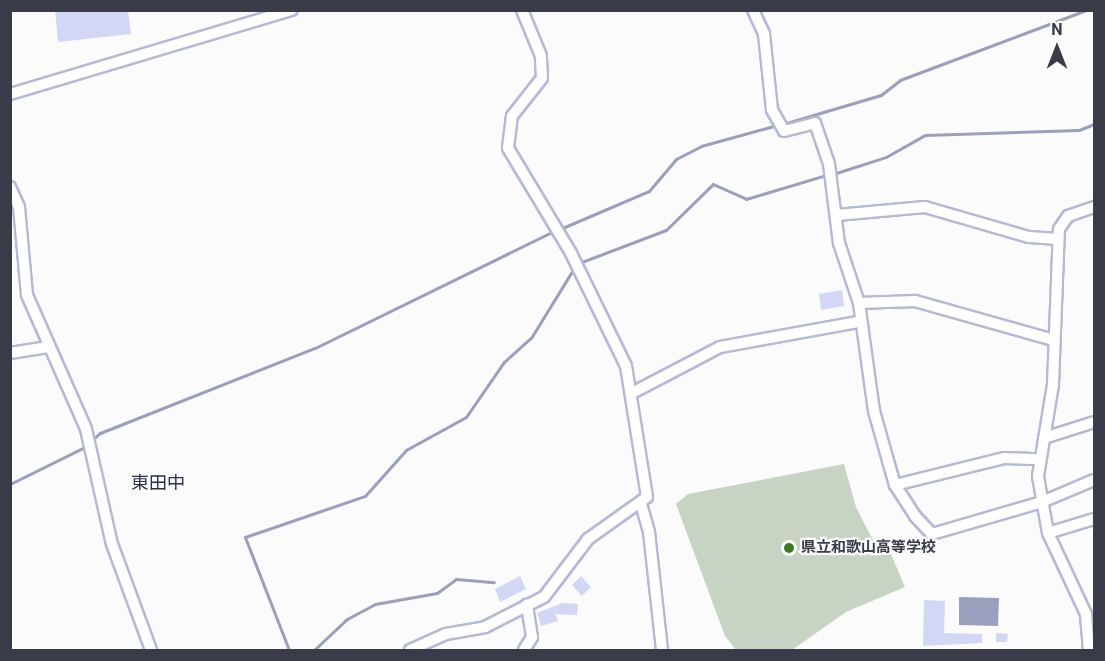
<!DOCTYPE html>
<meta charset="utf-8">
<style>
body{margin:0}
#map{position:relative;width:1105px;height:661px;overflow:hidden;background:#fbfbfb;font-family:Roboto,"Noto Sans JP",sans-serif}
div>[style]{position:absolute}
.green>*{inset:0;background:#c7d4c3}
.water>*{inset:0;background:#999fbc}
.stream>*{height:3px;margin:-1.5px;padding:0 1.5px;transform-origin:1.5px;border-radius:1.5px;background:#999fbc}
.building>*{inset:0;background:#d1d7f5}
.roads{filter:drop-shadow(2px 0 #b3b9d6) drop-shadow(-2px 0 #b3b9d6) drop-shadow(0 2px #b3b9d6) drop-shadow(0 -2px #b3b9d6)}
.minor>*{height:10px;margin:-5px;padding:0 5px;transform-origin:5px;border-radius:5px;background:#fff}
.dots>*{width:16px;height:16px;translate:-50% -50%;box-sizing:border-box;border:3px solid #fbfbfb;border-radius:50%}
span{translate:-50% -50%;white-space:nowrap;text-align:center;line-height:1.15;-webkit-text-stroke:4.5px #fbfbfb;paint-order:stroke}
.poi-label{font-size:15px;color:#393c48;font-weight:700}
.left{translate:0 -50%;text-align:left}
.quarter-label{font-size:18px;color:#2c3047}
.frame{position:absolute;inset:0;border:12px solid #393c48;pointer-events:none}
.north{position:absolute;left:1027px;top:18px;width:60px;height:60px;-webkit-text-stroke:4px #fbfbfb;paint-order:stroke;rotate:0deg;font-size:16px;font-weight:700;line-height:24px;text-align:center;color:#393c48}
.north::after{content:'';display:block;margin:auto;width:21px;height:27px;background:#393c48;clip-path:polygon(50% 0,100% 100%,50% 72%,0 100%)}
</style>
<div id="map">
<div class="green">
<i style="clip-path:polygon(844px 464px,856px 507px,878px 550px,888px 547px,905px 587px,846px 612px,792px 650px,736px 650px,725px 636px,676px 504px,688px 494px)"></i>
</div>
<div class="water">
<i style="clip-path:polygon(959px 597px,999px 598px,998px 626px,959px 625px)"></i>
</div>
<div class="stream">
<i style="left:783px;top:124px;width:102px;rotate:-16.5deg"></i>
<i style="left:881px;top:95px;width:24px;rotate:-38deg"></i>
<i style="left:900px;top:80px;width:199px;rotate:-20.6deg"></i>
<i style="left:833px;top:174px;width:56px;rotate:-17.8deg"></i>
<i style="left:886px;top:157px;width:45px;rotate:-29.4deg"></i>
<i style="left:925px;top:135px;width:154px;rotate:-1.9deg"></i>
<i style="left:1079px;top:130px;width:16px;rotate:-22deg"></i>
<i style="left:560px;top:229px;width:97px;rotate:-23.1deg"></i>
<i style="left:649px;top:191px;width:42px;rotate:-49.8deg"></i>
<i style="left:676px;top:159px;width:28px;rotate:-27deg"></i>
<i style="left:701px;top:146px;width:79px;rotate:-15.4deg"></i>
<i style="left:579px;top:263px;width:93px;rotate:-20.8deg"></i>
<i style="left:666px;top:230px;width:66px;rotate:-44.4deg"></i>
<i style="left:713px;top:184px;width:36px;rotate:24deg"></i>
<i style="left:746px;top:199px;width:84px;rotate:-16.7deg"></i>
<i style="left:91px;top:441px;width:12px;rotate:-42deg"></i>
<i style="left:100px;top:433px;width:231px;rotate:-21.6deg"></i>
<i style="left:315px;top:348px;width:266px;rotate:-26.1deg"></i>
<i style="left:10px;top:484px;width:86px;rotate:-26.3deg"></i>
<i style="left:289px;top:650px;width:121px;rotate:-111.3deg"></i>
<i style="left:245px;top:537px;width:127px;rotate:-18.9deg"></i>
<i style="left:365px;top:496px;width:62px;rotate:-48.3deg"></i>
<i style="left:406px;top:450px;width:68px;rotate:-28.8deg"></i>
<i style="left:466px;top:417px;width:67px;rotate:-55.4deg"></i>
<i style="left:504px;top:362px;width:36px;rotate:-42deg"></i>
<i style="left:531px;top:338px;width:82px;rotate:-58.4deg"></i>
<i style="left:314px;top:650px;width:45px;rotate:-43.2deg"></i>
<i style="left:347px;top:619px;width:32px;rotate:-28deg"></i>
<i style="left:375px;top:604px;width:63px;rotate:-10.1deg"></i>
<i style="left:437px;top:593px;width:24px;rotate:-36deg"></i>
<i style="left:456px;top:579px;width:38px;rotate:5deg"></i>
</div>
<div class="building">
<i style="clip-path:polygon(55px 10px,128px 10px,131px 34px,58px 42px)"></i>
<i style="clip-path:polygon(842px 290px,844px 306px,821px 310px,819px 294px)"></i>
<i style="clip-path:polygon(520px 576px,526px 589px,500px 602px,495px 589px)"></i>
<i style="clip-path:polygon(581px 576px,591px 587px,582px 596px,572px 585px)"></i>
<i style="clip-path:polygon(924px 600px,945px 601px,944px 633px,982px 634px,982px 643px,923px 646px)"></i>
<i style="clip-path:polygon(562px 603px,578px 604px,577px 615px,555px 614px,558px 621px,541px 626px,537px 613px)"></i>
<i style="clip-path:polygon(996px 633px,1008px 634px,1007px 642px,996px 642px)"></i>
</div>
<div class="roads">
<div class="minor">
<i style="left:753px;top:10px;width:26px;rotate:65deg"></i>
<i style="left:764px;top:34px;width:76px;rotate:84deg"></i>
<i style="left:772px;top:110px;width:24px;rotate:60deg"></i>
<i style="left:784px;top:131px;width:32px;rotate:-14deg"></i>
<i style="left:815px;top:123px;width:43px;rotate:71.1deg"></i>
<i style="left:829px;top:164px;width:80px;rotate:82.8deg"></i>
<i style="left:839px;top:243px;width:63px;rotate:71.6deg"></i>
<i style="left:859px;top:303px;width:109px;rotate:82.1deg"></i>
<i style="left:874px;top:411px;width:77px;rotate:74.2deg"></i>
<i style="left:895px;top:485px;width:37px;rotate:57deg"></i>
<i style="left:915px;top:516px;width:25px;rotate:47deg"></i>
<i style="left:932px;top:534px;width:115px;rotate:-16.2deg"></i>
<i style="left:1042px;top:502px;width:56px;rotate:-22.9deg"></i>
<i style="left:10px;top:94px;width:294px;rotate:-16.6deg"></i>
<i style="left:10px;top:187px;width:22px;rotate:66deg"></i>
<i style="left:19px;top:207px;width:88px;rotate:84.8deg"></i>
<i style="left:27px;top:295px;width:146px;rotate:66.2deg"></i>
<i style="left:86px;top:429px;width:118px;rotate:77.3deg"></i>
<i style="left:112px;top:544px;width:113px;rotate:69.8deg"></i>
<i style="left:837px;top:215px;width:88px;rotate:-5.2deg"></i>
<i style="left:925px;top:207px;width:108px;rotate:16.1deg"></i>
<i style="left:1029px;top:237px;width:29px;rotate:4deg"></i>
<i style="left:859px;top:303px;width:56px;rotate:-2deg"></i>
<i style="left:915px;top:301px;width:144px;rotate:15.7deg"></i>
<i style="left:10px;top:353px;width:37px;rotate:-9deg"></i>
<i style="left:632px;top:393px;width:99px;rotate:-27.6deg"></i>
<i style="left:720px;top:347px;width:140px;rotate:-10.3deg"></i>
<i style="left:1044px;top:438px;width:52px;rotate:-17.7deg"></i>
<i style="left:895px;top:485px;width:112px;rotate:-13.9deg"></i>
<i style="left:1004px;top:458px;width:36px;rotate:2deg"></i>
<i style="left:641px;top:504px;width:29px;rotate:74deg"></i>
<i style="left:649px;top:532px;width:119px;rotate:83.7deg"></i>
<i style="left:1048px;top:533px;width:48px;rotate:-16.9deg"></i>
<i style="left:410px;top:650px;width:39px;rotate:-24deg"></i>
<i style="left:446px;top:634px;width:40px;rotate:-10deg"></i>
<i style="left:485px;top:627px;width:66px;rotate:-27deg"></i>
<i style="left:544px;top:597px;width:73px;rotate:-52.8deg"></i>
<i style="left:588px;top:539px;width:72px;rotate:-35.4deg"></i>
<i style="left:647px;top:497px;width:133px;rotate:-99.1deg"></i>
<i style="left:626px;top:366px;width:126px;rotate:-116deg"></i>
<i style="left:571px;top:253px;width:122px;rotate:-121deg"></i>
<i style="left:508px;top:148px;width:32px;rotate:-83deg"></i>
<i style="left:512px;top:116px;width:48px;rotate:-51.7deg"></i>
<i style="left:542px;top:78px;width:22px;rotate:-93deg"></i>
<i style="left:541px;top:56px;width:50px;rotate:-112.4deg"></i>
<i style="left:524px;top:650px;width:15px;rotate:-58deg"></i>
<i style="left:532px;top:637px;width:33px;rotate:-99deg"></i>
<i style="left:1089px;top:650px;width:36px;rotate:-95deg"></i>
<i style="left:1086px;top:614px;width:89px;rotate:-115.1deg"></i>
<i style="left:1048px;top:533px;width:58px;rotate:-100deg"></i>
<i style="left:1038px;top:476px;width:93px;rotate:-80.7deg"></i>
<i style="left:1053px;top:384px;width:155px;rotate:-87.8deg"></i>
<i style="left:1059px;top:229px;width:16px;rotate:-55deg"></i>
<i style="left:1068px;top:216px;width:28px;rotate:-19deg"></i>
</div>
</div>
<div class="dots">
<i style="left:789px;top:548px;background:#3a7b1b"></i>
</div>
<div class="poi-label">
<span class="left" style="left:801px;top:548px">県立和歌山高等学校</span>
</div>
<div class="quarter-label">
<span style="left:158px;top:483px">東田中</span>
</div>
<div class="frame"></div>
<div class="north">N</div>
</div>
